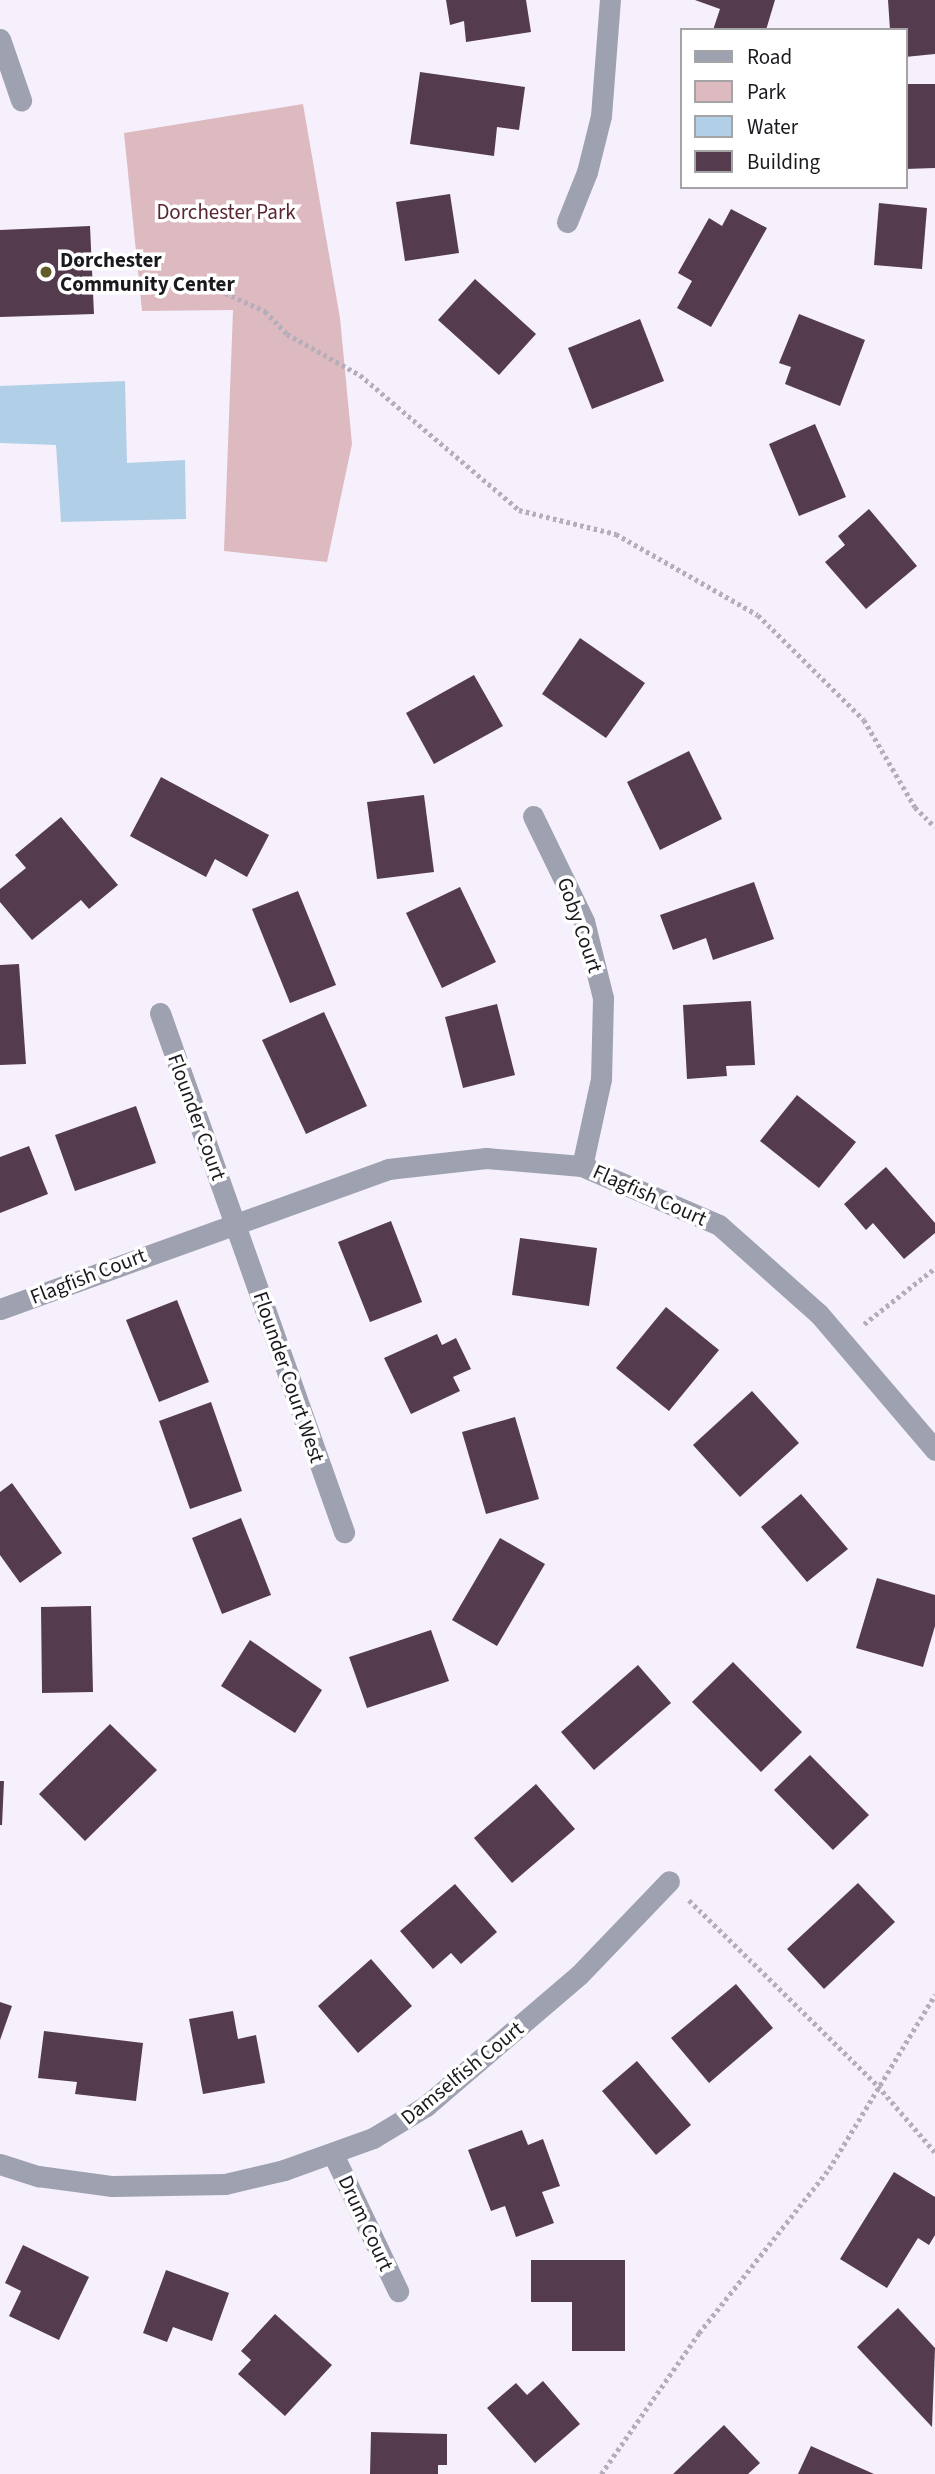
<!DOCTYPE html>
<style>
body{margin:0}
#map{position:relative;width:935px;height:2474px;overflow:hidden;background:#f6f0fd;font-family:"Source Sans 3",sans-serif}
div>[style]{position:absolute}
.green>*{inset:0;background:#ddbabf}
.water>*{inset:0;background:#b2cfe8}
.building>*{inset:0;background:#553b4e}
.path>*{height:4.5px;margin-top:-2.25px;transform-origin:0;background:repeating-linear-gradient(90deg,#b3aeb9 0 3.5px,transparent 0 7px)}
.street>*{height:21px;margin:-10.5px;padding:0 10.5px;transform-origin:10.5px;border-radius:10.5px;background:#9ea1af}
.dots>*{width:19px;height:19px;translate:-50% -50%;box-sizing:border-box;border:4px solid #fff;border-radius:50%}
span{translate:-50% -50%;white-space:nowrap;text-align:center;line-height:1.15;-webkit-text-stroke:7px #fff;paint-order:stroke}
.park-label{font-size:21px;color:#5a2631}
.poi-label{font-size:21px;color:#1b191e;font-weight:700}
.left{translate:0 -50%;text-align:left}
.street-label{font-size:21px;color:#1b191e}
.legend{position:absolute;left:680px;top:28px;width:228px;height:161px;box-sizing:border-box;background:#fff;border:2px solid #a4a3a5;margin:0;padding:9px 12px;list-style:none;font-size:21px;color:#1b191e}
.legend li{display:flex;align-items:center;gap:14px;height:35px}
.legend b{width:35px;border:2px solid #a4a3a5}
</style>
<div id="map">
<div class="green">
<i style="clip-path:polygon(303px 104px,340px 318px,352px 444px,327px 562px,224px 551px,233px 310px,142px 311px,124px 133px)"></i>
</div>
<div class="water">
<i style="clip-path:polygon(125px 381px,127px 463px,185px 460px,186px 519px,61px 522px,56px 445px,0 443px,0 386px)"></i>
</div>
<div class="building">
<i style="clip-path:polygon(446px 0,526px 0,531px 32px,466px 42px,464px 21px,450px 25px)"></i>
<i style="clip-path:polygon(695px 0,775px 0,766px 30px,713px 30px,720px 9px)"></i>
<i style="clip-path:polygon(888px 0,935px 0,935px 54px,905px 57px,905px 30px,890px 30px)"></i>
<i style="clip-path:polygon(420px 72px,525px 87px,519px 130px,497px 127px,494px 156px,410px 144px)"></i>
<i style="clip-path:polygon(905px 84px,935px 84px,935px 168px,905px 169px)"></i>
<i style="clip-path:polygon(450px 194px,459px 253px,405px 261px,396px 202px)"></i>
<i style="clip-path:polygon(879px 203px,927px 208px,922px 269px,874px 265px)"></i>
<i style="clip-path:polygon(731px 209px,767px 228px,711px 327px,677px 308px,692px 281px,678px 273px,709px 218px,722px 226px)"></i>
<i style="clip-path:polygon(90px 226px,94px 314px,0 317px,0 230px)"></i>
<i style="clip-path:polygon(475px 279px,536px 334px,499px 375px,438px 320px)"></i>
<i style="clip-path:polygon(799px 314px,865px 340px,840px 406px,785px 384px,791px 367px,779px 363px)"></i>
<i style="clip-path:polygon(640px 319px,664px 381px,592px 409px,568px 348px)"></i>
<i style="clip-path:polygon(815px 424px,846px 497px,799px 516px,769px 444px)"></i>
<i style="clip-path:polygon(869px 509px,917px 566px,866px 609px,825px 562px,845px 545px,838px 536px)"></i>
<i style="clip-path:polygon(580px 638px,645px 683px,606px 738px,542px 694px)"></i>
<i style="clip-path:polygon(474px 675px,503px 726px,434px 764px,406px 713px)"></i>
<i style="clip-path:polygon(689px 751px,722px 819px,660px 850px,627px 782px)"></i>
<i style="clip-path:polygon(161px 777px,269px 835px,247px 877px,215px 859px,206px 877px,130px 836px)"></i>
<i style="clip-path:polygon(424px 795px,434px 872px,377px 879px,367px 802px)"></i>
<i style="clip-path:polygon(61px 817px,118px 885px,89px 909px,81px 900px,32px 940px,0 902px,0 889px,26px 868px,15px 855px)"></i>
<i style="clip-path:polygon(754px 882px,774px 939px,713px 960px,706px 938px,673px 950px,660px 915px)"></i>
<i style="clip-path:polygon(460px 887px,496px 962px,442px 988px,406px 913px)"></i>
<i style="clip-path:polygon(298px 891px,336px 985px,290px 1003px,252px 909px)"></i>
<i style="clip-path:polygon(19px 964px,26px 1064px,0 1065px,0 965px)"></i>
<i style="clip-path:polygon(751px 1001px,755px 1065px,726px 1066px,727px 1076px,687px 1079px,683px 1005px)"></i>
<i style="clip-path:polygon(497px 1004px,515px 1075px,463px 1088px,445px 1017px)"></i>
<i style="clip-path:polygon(324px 1012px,367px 1106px,306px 1134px,262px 1040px)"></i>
<i style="clip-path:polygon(797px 1095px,856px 1142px,819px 1188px,760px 1141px)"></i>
<i style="clip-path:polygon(136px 1106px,156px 1163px,75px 1191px,55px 1135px)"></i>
<i style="clip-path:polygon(29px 1146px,48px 1194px,0 1213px,0 1157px)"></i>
<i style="clip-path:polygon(886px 1167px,935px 1223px,935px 1233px,904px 1259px,873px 1223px,866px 1230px,844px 1204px)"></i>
<i style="clip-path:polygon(391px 1221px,422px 1302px,370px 1322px,338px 1242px)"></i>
<i style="clip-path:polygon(520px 1238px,597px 1248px,589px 1306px,512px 1295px)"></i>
<i style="clip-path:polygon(177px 1300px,209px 1382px,159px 1402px,126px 1320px)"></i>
<i style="clip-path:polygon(666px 1307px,719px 1350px,669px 1411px,616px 1368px)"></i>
<i style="clip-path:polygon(437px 1334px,442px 1345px,456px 1338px,471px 1369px,453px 1377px,460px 1391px,411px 1414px,384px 1358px)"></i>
<i style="clip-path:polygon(752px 1391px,799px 1443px,740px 1497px,693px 1445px)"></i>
<i style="clip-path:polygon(211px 1402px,242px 1491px,190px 1509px,159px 1421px)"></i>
<i style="clip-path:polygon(515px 1417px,539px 1499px,486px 1514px,462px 1432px)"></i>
<i style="clip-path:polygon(12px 1483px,62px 1553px,20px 1583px,0 1555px,0 1492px)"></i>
<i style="clip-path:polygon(801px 1494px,848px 1549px,807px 1582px,761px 1527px)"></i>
<i style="clip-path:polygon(241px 1518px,271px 1595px,222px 1614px,192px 1538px)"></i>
<i style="clip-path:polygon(500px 1538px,545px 1564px,497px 1646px,452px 1620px)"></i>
<i style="clip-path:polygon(877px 1578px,935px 1595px,935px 1626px,923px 1667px,856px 1648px)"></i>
<i style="clip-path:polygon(91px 1606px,93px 1692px,42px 1693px,41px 1607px)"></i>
<i style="clip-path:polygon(431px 1630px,449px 1681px,367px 1708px,349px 1657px)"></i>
<i style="clip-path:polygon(250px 1640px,322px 1690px,295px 1733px,221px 1686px)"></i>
<i style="clip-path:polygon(733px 1662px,802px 1732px,761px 1772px,692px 1702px)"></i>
<i style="clip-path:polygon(638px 1665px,671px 1703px,594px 1770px,561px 1732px)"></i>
<i style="clip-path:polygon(110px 1724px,157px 1770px,85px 1841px,39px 1794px)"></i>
<i style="clip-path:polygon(810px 1755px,869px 1815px,833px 1850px,774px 1790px)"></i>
<i style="clip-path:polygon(0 1781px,4px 1781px,2px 1825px,0 1825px)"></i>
<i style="clip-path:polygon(536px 1784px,575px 1829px,512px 1883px,474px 1838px)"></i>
<i style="clip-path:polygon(858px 1883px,895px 1922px,824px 1989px,787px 1949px)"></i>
<i style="clip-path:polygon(455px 1884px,497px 1932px,461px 1964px,451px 1953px,433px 1969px,400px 1931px)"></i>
<i style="clip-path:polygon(371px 1959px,412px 2006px,358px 2053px,318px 2006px)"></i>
<i style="clip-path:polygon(736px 1984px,773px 2028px,709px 2083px,671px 2038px)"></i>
<i style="clip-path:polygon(0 2002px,12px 2006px,0 2040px)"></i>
<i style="clip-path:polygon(233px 2011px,238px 2039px,256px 2035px,265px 2083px,203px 2094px,189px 2019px)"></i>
<i style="clip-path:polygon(44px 2031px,143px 2043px,136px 2101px,75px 2094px,77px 2082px,38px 2078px)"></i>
<i style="clip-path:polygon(637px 2061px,691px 2125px,656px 2155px,602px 2091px)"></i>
<i style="clip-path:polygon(522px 2130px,528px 2145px,543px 2139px,560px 2186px,542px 2192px,554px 2223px,516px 2237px,505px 2206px,491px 2211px,468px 2150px)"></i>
<i style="clip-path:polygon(894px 2172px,935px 2197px,935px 2235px,929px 2245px,918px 2238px,887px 2288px,840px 2259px)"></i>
<i style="clip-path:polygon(23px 2245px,89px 2277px,59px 2340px,9px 2316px,21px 2291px,5px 2283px)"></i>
<i style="clip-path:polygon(531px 2260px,625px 2260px,625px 2351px,572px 2351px,572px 2302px,531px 2302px)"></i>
<i style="clip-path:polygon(166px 2270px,229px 2293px,212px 2341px,173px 2327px,167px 2342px,143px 2333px)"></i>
<i style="clip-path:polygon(898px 2308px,935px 2348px,932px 2427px,857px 2347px)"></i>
<i style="clip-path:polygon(275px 2314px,332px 2365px,285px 2416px,238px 2374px,251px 2360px,241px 2351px)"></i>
<i style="clip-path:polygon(543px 2381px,580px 2424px,535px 2463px,487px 2408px,516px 2383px,527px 2395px)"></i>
<i style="clip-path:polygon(724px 2425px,760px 2463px,748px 2474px,673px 2474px)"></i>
<i style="clip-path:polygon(371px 2432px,447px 2434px,447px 2465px,438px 2465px,438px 2474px,370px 2474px)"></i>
<i style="clip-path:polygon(811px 2446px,874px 2474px,798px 2474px)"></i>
</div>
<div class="path">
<i style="left:141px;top:279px;width:79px;rotate:8deg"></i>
<i style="left:219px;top:290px;width:51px;rotate:24.5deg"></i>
<i style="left:265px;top:311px;width:32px;rotate:46deg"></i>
<i style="left:287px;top:334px;width:84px;rotate:29.3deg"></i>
<i style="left:360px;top:375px;width:209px;rotate:40.3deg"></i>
<i style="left:519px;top:510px;width:100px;rotate:13.9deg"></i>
<i style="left:616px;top:534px;width:163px;rotate:29.7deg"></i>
<i style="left:758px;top:615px;width:149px;rotate:44.7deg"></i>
<i style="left:864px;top:720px;width:101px;rotate:59.6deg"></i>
<i style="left:915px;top:807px;width:28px;rotate:45deg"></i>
<i style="left:864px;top:1324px;width:90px;rotate:-38.3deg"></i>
<i style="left:689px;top:1900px;width:265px;rotate:44.5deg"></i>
<i style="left:878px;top:2086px;width:87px;rotate:49.2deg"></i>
<i style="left:601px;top:2474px;width:172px;rotate:-55.2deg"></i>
<i style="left:699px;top:2333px;width:209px;rotate:-51.6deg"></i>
<i style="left:829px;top:2169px;width:204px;rotate:-58.7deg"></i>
</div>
<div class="street">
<i style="left:0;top:39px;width:65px;rotate:71deg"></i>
<i style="left:567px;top:222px;width:54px;rotate:-68.2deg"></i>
<i style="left:587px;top:172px;width:58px;rotate:-76deg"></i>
<i style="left:601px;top:116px;width:116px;rotate:-85.6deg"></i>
<i style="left:533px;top:816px;width:117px;rotate:64.1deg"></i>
<i style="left:584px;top:921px;width:79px;rotate:76.1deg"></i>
<i style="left:603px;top:998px;width:81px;rotate:91.4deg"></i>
<i style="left:601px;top:1079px;width:89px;rotate:102.3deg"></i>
<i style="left:160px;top:1013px;width:551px;rotate:70.48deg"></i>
<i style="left:0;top:1309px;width:412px;rotate:-19.8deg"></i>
<i style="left:388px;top:1169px;width:99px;rotate:-6.4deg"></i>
<i style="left:486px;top:1158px;width:96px;rotate:4.8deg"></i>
<i style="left:582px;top:1166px;width:149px;rotate:23.3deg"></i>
<i style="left:719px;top:1225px;width:134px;rotate:41.7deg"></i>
<i style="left:819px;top:1314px;width:179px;rotate:49.5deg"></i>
<i style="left:333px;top:2154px;width:152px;rotate:64.6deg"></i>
<i style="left:0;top:2164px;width:40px;rotate:18deg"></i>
<i style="left:38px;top:2176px;width:75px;rotate:7.7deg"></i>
<i style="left:112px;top:2186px;width:113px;rotate:-1deg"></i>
<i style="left:225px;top:2184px;width:61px;rotate:-13.3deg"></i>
<i style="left:284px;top:2170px;width:95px;rotate:-19.8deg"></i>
<i style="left:373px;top:2138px;width:62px;rotate:-31.1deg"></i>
<i style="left:426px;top:2106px;width:201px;rotate:-40.6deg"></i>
<i style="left:579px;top:1975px;width:130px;rotate:-46.2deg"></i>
</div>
<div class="dots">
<i style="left:46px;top:272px;background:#625b28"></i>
</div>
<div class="park-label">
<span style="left:226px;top:212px">Dorchester Park</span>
</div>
<div class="poi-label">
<span class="left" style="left:60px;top:272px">Dorchester<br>Community Center</span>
</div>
<div class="street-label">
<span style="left:580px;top:925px;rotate:71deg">Goby Court</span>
<span style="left:197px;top:1117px;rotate:70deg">Flounder Court</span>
<span style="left:650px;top:1195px;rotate:24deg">Flagfish Court</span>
<span style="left:88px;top:1276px;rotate:-21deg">Flagfish Court</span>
<span style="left:289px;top:1377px;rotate:71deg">Flounder Court West</span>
<span style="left:462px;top:2073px;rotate:-39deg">Damselfish Court</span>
<span style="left:366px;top:2223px;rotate:65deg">Drum Court</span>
</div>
<ul class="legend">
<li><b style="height:9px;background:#9ea1af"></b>Road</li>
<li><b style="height:19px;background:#ddbabf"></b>Park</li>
<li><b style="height:19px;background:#b2cfe8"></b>Water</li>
<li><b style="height:19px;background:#553b4e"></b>Building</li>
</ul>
</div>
